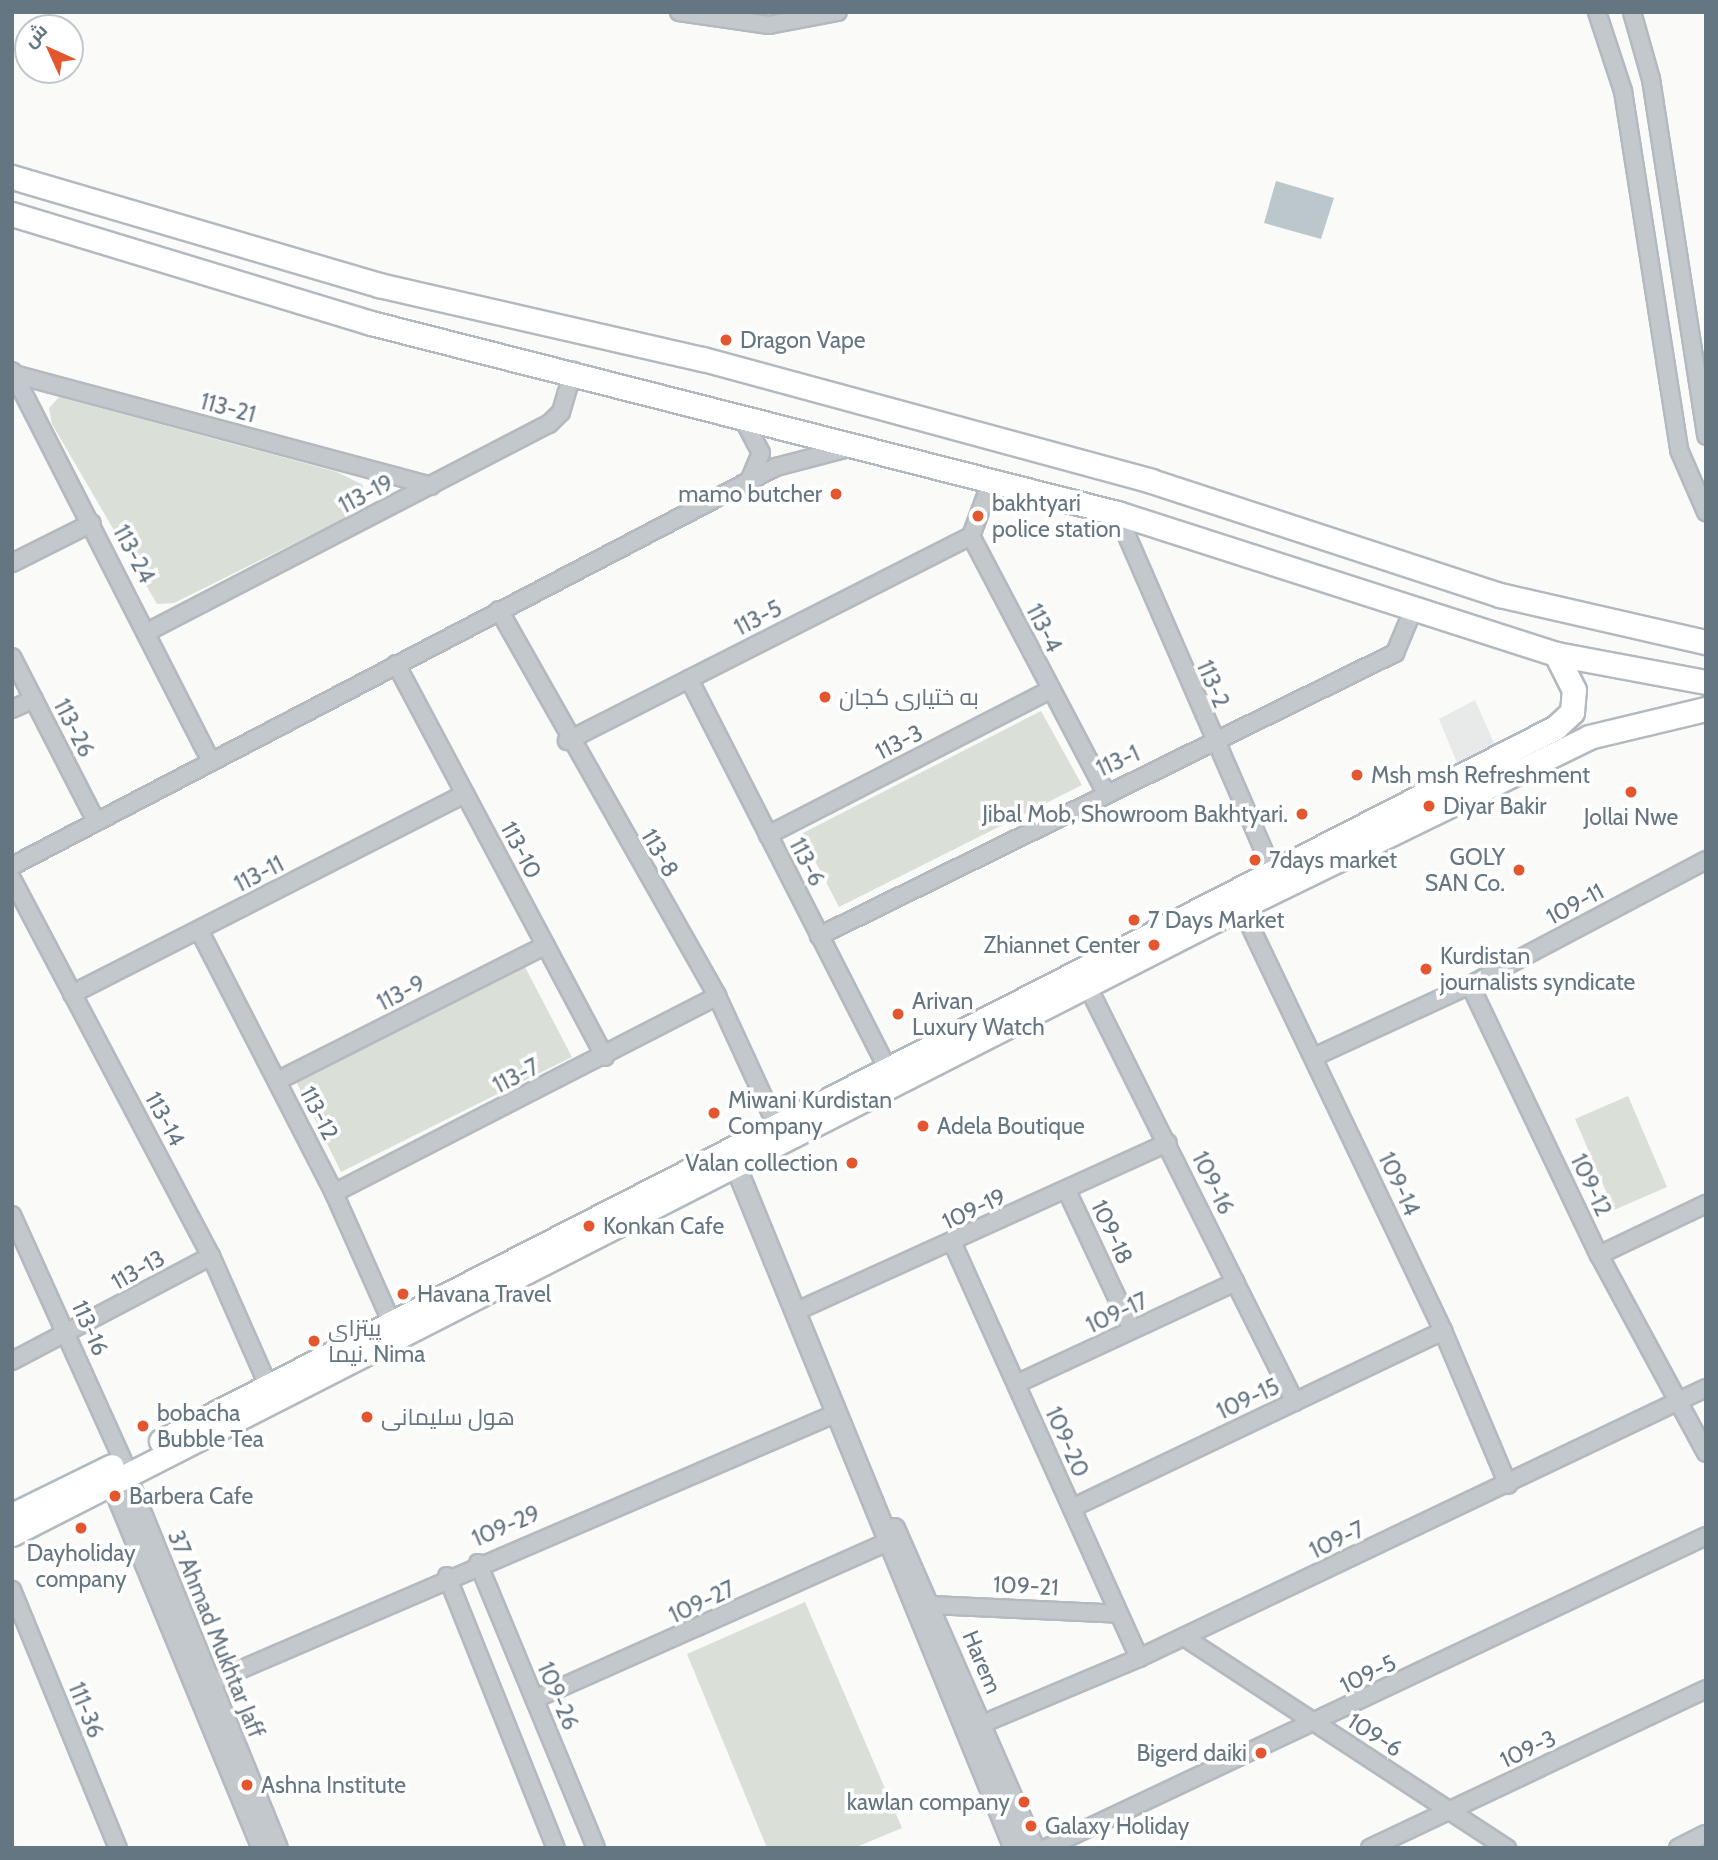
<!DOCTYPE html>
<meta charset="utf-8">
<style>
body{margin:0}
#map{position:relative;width:1718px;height:1860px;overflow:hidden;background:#fafaf8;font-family:Cabin,Cairo,sans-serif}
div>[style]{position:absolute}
.built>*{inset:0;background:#e8e9e9}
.green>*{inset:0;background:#dadfd7}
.water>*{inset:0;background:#bbc7cb}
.roads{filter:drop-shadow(2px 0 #b3babf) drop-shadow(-2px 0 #b3babf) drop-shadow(0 2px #b3babf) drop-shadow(0 -2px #b3babf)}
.minor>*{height:16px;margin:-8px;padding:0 8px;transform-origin:8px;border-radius:8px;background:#c3c8cc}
.tertiary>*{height:19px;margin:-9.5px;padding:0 9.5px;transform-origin:9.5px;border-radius:9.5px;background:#c3c8cc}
.secondary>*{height:23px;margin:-11.5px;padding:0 11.5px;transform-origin:11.5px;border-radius:11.5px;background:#fff}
.dots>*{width:19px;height:19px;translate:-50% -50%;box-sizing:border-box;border:4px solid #fff;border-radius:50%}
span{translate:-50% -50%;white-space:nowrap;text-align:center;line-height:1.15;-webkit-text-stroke:7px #fff;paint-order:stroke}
.poi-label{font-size:23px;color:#657683}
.left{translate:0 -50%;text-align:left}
.right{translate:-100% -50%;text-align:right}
.street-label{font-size:23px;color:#657683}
.frame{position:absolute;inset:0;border:14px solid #657683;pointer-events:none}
.north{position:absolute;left:14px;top:14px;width:70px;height:70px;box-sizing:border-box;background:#fff;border:2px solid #c1c8cd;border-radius:50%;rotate:315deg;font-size:19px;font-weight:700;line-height:28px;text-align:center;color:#657683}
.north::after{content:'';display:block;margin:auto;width:24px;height:32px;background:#e4572e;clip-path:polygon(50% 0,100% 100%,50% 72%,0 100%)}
</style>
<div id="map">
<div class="built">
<i style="clip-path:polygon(1475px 700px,1495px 745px,1457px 763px,1439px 719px)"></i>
</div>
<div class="green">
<i style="clip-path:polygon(59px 397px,337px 472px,363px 485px,365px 501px,347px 517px,174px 603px,157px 604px,52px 424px,49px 408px)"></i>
<i style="clip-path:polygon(1041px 711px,1082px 785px,839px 907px,801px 834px)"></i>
<i style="clip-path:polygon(525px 967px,572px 1057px,341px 1172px,296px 1081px)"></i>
<i style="clip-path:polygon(1628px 1096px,1667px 1187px,1614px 1210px,1575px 1119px)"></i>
<i style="clip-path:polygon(805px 1602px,902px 1828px,854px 1848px,767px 1848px,687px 1654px)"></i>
</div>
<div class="water">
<i style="clip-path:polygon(1276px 181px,1334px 198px,1321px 239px,1264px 223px)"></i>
</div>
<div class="roads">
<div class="minor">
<i style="left:679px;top:12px;width:91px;rotate:8.2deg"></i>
<i style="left:769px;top:25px;width:70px;rotate:-10.7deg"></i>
<i style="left:1597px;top:12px;width:83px;rotate:71.8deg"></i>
<i style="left:1623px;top:91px;width:363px;rotate:81.1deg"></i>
<i style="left:1679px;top:450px;width:68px;rotate:66.5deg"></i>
<i style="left:1632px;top:12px;width:70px;rotate:74.2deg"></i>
<i style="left:1651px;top:79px;width:361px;rotate:81.2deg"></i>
<i style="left:12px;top:371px;width:436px;rotate:63deg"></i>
<i style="left:14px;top:374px;width:432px;rotate:15deg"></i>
<i style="left:741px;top:415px;width:43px;rotate:62.2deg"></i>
<i style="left:761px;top:453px;width:30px;rotate:113deg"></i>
<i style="left:991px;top:482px;width:58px;rotate:110.3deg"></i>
<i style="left:971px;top:536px;width:288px;rotate:62.3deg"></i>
<i style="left:1117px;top:513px;width:389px;rotate:66.5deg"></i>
<i style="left:12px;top:563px;width:89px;rotate:-26.6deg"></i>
<i style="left:499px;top:610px;width:443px;rotate:60.5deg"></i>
<i style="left:717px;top:996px;width:139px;rotate:65.3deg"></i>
<i style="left:149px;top:631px;width:450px;rotate:-27.4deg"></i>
<i style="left:549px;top:424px;width:17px;rotate:-45deg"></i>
<i style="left:561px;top:412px;width:43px;rotate:-73.7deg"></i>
<i style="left:12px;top:657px;width:184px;rotate:62.9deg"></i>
<i style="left:396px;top:664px;width:445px;rotate:62deg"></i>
<i style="left:689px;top:679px;width:434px;rotate:63deg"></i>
<i style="left:12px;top:709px;width:24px;rotate:-24deg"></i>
<i style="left:567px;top:741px;width:453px;rotate:-26.9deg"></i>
<i style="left:768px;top:835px;width:317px;rotate:-27.2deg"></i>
<i style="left:12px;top:866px;width:862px;rotate:-27.58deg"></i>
<i style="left:776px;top:467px;width:75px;rotate:-14.6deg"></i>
<i style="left:12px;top:879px;width:426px;rotate:62.2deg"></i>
<i style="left:211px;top:1256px;width:141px;rotate:66.2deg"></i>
<i style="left:1241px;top:907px;width:470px;rotate:64.5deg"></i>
<i style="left:1443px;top:1331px;width:167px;rotate:67.1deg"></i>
<i style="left:199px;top:930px;width:296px;rotate:62.8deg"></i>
<i style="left:334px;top:1193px;width:140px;rotate:66deg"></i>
<i style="left:819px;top:936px;width:642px;rotate:-26.17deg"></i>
<i style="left:1395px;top:653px;width:47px;rotate:-67.3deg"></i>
<i style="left:1087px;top:985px;width:466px;rotate:63.5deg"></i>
<i style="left:1470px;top:985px;width:299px;rotate:64.5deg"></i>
<i style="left:1599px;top:1255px;width:225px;rotate:61.6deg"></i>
<i style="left:72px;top:994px;width:441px;rotate:-27deg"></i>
<i style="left:1314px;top:1057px;width:172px;rotate:-24.8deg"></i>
<i style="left:1470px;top:985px;width:267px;rotate:-27.9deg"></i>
<i style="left:277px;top:1081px;width:301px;rotate:-26.8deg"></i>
<i style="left:1067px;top:1191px;width:153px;rotate:64.9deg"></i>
<i style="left:334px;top:1193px;width:431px;rotate:-27.2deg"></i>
<i style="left:12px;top:1215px;width:270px;rotate:65.7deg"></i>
<i style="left:953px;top:1244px;width:454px;rotate:65.8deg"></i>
<i style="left:1599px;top:1255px;width:119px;rotate:-25.5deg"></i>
<i style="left:797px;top:1311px;width:407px;rotate:-24.4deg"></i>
<i style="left:12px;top:1361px;width:225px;rotate:-27.8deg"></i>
<i style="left:1016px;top:1384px;width:242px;rotate:-24.9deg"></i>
<i style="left:1072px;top:1508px;width:411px;rotate:-25.5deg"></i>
<i style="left:478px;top:1563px;width:308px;rotate:67.5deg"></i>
<i style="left:447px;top:1576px;width:293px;rotate:68.2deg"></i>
<i style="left:12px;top:1590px;width:279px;rotate:67.7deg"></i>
<i style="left:931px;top:1605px;width:188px;rotate:2.7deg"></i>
<i style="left:1184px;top:1637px;width:386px;rotate:33.2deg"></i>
<i style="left:200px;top:1687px;width:693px;rotate:-23.27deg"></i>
<i style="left:535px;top:1699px;width:385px;rotate:-24deg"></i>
<i style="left:982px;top:1724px;width:170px;rotate:-22.8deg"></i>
<i style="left:1139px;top:1658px;width:628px;rotate:-25.46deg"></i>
<i style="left:1046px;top:1848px;width:730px;rotate:-25.3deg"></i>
<i style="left:1370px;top:1848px;width:372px;rotate:-25.3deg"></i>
<i style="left:1678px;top:1848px;width:31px;rotate:-27deg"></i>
</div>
<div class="tertiary">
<i style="left:735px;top:1165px;width:738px;rotate:67.78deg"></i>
<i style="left:126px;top:1476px;width:401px;rotate:67.9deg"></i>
<i style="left:112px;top:1484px;width:394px;rotate:67.6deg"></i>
<i style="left:894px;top:1528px;width:349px;rotate:66.4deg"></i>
</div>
<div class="secondary">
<i style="left:12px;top:177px;width:383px;rotate:16.4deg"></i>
<i style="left:379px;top:285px;width:332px;rotate:12.9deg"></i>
<i style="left:703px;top:359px;width:464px;rotate:15.2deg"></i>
<i style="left:1151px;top:481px;width:367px;rotate:18.1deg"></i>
<i style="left:1500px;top:595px;width:211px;rotate:12.9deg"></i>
<i style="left:12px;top:214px;width:375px;rotate:16.9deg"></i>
<i style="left:371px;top:323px;width:770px;rotate:14.29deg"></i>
<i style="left:1117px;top:513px;width:461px;rotate:17.8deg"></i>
<i style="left:1556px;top:654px;width:153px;rotate:10.6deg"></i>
<i style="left:161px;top:1441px;width:1567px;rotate:-27.1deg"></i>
<i style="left:1556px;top:727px;width:22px;rotate:-43deg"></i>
<i style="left:1572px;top:712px;width:22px;rotate:-85deg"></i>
<i style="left:1574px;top:690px;width:40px;rotate:-116.6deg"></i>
<i style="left:12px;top:1515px;width:111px;rotate:-26.1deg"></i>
<i style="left:12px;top:1534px;width:1380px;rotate:-27.03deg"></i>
<i style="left:1241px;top:907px;width:387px;rotate:-26deg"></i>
<i style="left:1589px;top:737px;width:120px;rotate:-13.5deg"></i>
</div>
</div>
<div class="dots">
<i style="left:726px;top:340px;background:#e4572e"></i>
<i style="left:836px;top:494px;background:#e4572e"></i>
<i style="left:978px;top:516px;background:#e4572e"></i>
<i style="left:825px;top:697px;background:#e4572e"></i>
<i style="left:1357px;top:775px;background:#e4572e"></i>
<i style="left:1631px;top:792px;background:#e4572e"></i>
<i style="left:1429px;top:806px;background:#e4572e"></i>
<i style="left:1302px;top:814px;background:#e4572e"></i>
<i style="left:1255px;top:860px;background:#e4572e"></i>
<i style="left:1519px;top:870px;background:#e4572e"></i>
<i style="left:1134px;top:920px;background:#e4572e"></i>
<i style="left:1154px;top:945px;background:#e4572e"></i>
<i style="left:1426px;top:969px;background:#e4572e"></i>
<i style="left:898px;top:1014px;background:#e4572e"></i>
<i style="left:714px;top:1113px;background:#e4572e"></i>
<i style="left:923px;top:1126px;background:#e4572e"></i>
<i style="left:852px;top:1163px;background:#e4572e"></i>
<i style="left:589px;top:1226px;background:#e4572e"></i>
<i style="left:403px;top:1294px;background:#e4572e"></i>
<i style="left:314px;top:1341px;background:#e4572e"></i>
<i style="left:367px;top:1417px;background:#e4572e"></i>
<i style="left:143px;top:1426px;background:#e4572e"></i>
<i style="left:115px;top:1496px;background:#e4572e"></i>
<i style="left:81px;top:1528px;background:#e4572e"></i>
<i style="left:1261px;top:1753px;background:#e4572e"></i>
<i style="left:247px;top:1785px;background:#e4572e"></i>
<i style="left:1024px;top:1802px;background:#e4572e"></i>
<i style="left:1031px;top:1826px;background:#e4572e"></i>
</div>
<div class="poi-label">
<span class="left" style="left:740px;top:340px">Dragon Vape</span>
<span class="right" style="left:822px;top:494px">mamo butcher</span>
<span class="left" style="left:992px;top:516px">bakhtyari<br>police station</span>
<span class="left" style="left:839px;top:697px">به ختيارى كجان</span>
<span class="left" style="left:1371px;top:775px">Msh msh Refreshment</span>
<span class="left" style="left:1443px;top:806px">Diyar Bakir</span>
<span class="right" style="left:1288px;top:814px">Jibal Mob, Showroom Bakhtyari.</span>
<span style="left:1631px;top:817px">Jollai Nwe</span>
<span class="right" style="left:1505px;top:870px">GOLY<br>SAN Co.</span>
<span class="left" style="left:1269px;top:860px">7days market</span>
<span class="left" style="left:1148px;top:920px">7 Days Market</span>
<span class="right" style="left:1140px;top:945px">Zhiannet Center</span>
<span class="left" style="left:1440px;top:969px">Kurdistan<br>journalists syndicate</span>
<span class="left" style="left:912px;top:1014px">Arivan<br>Luxury Watch</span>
<span class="left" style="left:728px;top:1113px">Miwani Kurdistan<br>Company</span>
<span class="left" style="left:937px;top:1126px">Adela Boutique</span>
<span class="right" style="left:838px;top:1163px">Valan collection</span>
<span class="left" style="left:603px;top:1226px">Konkan Cafe</span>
<span class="left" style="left:417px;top:1294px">Havana Travel</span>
<span class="left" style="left:328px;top:1341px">پیتزای<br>نیما. Nima</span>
<span class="left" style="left:157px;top:1426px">bobacha<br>Bubble Tea</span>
<span class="left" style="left:381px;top:1417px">هول سليمانى</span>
<span class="left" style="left:129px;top:1496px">Barbera Cafe</span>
<span style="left:81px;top:1566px">Dayholiday<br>company</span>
<span class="right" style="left:1247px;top:1753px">Bigerd daiki</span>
<span class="left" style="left:261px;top:1785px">Ashna Institute</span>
<span class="right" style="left:1010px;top:1802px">kawlan company</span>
<span class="left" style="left:1045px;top:1826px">Galaxy Holiday</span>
</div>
<div class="street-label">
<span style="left:228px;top:408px;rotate:15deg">113-21</span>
<span style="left:366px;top:494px;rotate:-27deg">113-19</span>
<span style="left:134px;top:554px;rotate:62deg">113-24</span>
<span style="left:758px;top:618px;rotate:-27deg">113-5</span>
<span style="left:1044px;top:628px;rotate:63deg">113-4</span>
<span style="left:1213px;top:684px;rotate:67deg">113-2</span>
<span style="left:74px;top:728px;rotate:63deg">113-26</span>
<span style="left:899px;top:742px;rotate:-27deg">113-3</span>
<span style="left:1118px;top:761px;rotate:-24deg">113-1</span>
<span style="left:521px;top:850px;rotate:62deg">113-10</span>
<span style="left:660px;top:853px;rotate:60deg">113-8</span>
<span style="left:807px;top:862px;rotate:63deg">113-6</span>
<span style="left:259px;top:874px;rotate:-27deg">113-11</span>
<span style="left:1575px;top:904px;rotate:-28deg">109-11</span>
<span style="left:401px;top:993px;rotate:-27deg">113-9</span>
<span style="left:516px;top:1076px;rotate:-27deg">113-7</span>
<span style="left:319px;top:1113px;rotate:63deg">113-12</span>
<span style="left:165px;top:1119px;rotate:62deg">113-14</span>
<span style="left:1213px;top:1183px;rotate:64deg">109-16</span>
<span style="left:1399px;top:1184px;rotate:65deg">109-14</span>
<span style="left:1591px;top:1185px;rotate:65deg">109-12</span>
<span style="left:974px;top:1209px;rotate:-25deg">109-19</span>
<span style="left:1112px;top:1232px;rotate:65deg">109-18</span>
<span style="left:138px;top:1270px;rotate:-29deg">113-13</span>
<span style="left:1117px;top:1313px;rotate:-25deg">109-17</span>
<span style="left:90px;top:1328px;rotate:66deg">113-16</span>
<span style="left:1248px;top:1399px;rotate:-25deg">109-15</span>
<span style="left:1067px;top:1442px;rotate:66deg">109-20</span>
<span style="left:506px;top:1526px;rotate:-23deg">109-29</span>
<span style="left:1337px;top:1540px;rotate:-25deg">109-7</span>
<span style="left:1026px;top:1586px;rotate:3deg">109-21</span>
<span style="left:702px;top:1602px;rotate:-25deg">109-27</span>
<span style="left:216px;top:1634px;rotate:68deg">37 Ahmad Mukhtar Jaff</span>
<span style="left:982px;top:1662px;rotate:67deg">Harem</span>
<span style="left:1368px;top:1674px;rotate:-26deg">109-5</span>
<span style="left:558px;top:1696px;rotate:67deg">109-26</span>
<span style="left:86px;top:1710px;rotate:68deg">111-36</span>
<span style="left:1375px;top:1735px;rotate:33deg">109-6</span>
<span style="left:1528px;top:1749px;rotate:-25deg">109-3</span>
</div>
<div class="frame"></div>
<div class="north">ش</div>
</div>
